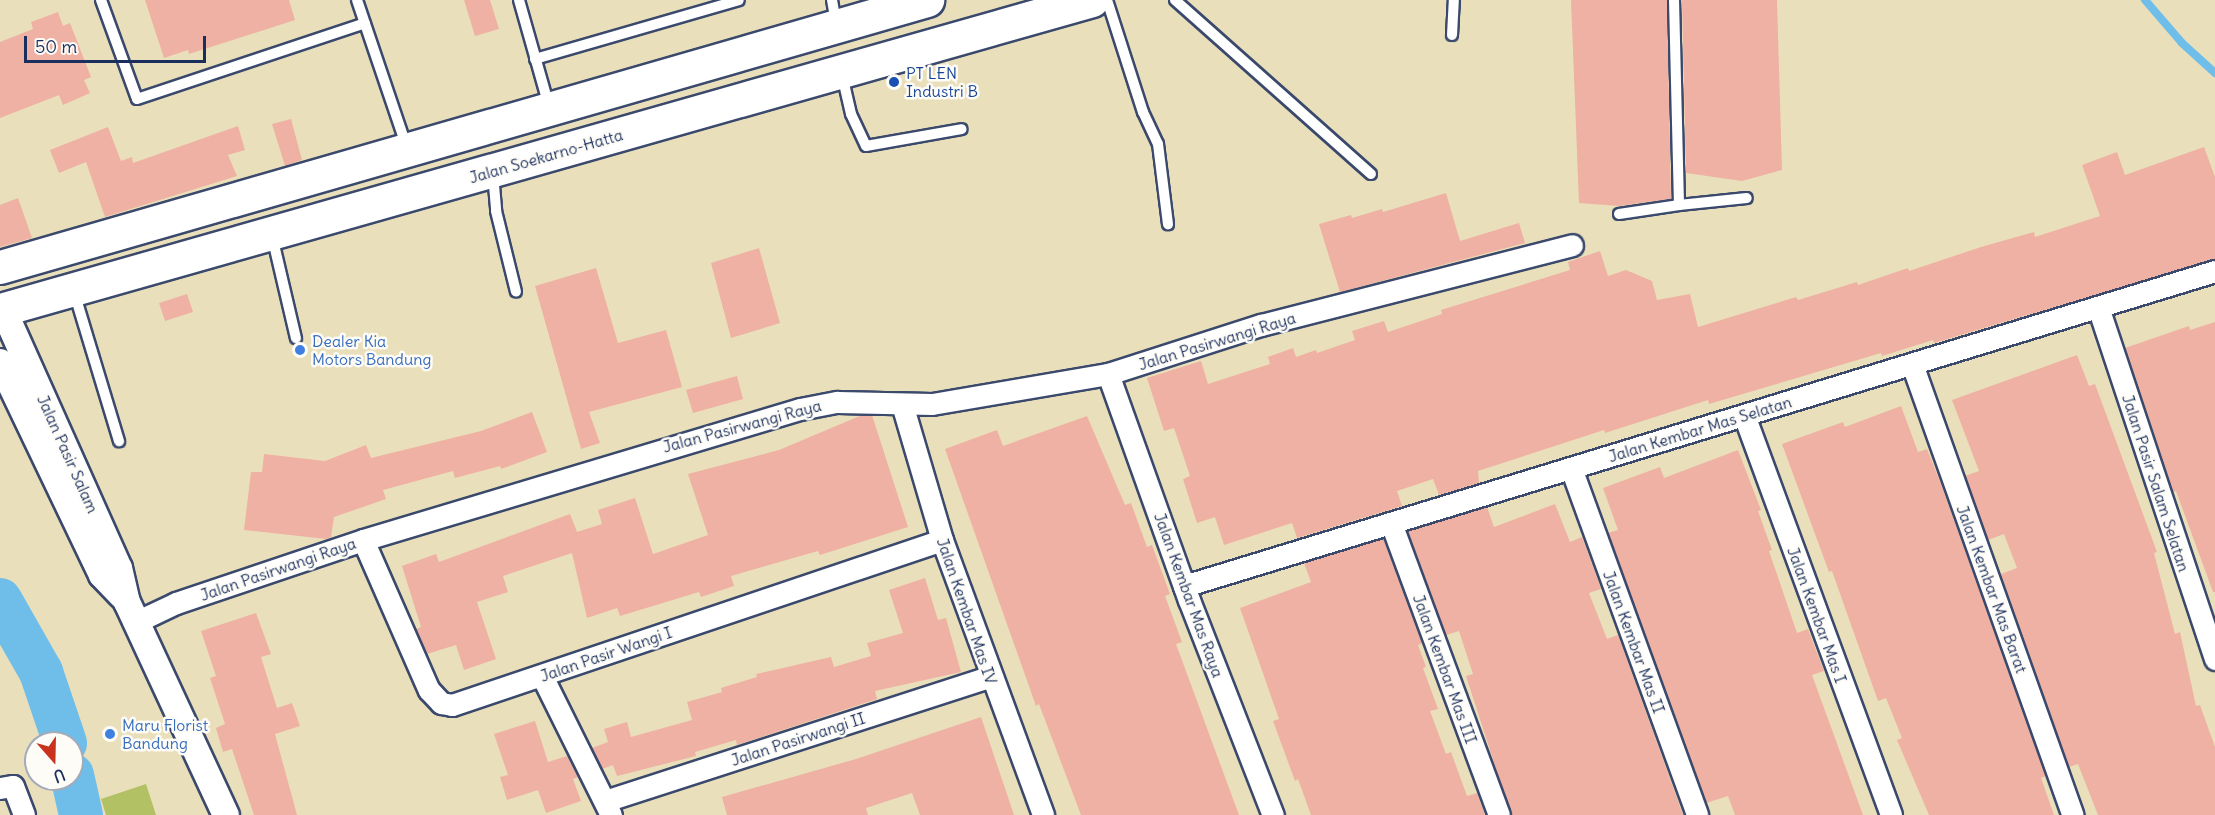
<!DOCTYPE html>
<style>
body{margin:0}
#map{position:relative;width:2215px;height:815px;overflow:hidden;background:#eadfbb;font-family:Delius,sans-serif}
div>[style]{position:absolute}
.green>*{inset:0;background:#b1c164}
.stream>*{height:8px;margin:-4px;padding:0 4px;transform-origin:4px;border-radius:4px;background:#6fbeea}
.river>*{height:44px;margin:-22px;padding:0 22px;transform-origin:22px;border-radius:22px;background:#6fbeea}
.building>*{inset:0;background:#efb1a3}
.roads{filter:drop-shadow(2px 0 #3a496c) drop-shadow(-2px 0 #3a496c) drop-shadow(0 2px #3a496c) drop-shadow(0 -2px #3a496c)}
.service>*{height:10px;margin:-5px;padding:0 5px;transform-origin:5px;border-radius:5px;background:#fff}
.minor>*{height:21px;margin:-10.5px;padding:0 10.5px;transform-origin:10.5px;border-radius:10.5px;background:#fff}
.tertiary>*{height:26px;margin:-13px;padding:0 13px;transform-origin:13px;border-radius:13px;background:#fff}
.trunk>*{height:33px;margin:-16.5px;padding:0 16.5px;transform-origin:16.5px;border-radius:16.5px;background:#fff}
.dots>*{width:16px;height:16px;translate:-50% -50%;box-sizing:border-box;border:3px solid #fdfcf7;border-radius:50%}
span{translate:-50% -50%;white-space:nowrap;text-align:center;line-height:1.15;-webkit-text-stroke:5px #fdfcf7;paint-order:stroke}
.transit-label{font-size:16px;color:#164399}
.left{translate:0 -50%;text-align:left}
.street-label{font-size:16px;color:#1b2f5e}
.shop-label{font-size:16px;color:#366cbe}
.north{position:absolute;left:24px;top:731px;width:60px;height:60px;box-sizing:border-box;background:#fdfcf7;border:2px solid #a3aaba;border-radius:50%;rotate:160deg;font-size:16px;font-weight:700;line-height:24px;text-align:center;color:#1b2f5e}
.north::after{content:'';display:block;margin:auto;width:21px;height:27px;background:#c8321e;clip-path:polygon(50% 0,100% 100%,50% 72%,0 100%)}
.scale{position:absolute;left:24px;top:36px;width:182px;height:27px;box-sizing:border-box;border:3px solid #1b2f5e;border-top:0;padding-left:8px;font-size:18px;line-height:21px;white-space:nowrap;color:#1b2f5e;-webkit-text-stroke:4px #fdfcf7;paint-order:stroke}
</style>
<div id="map">
<div class="green">
<i style="clip-path:polygon(146px 784px,156px 815px,106px 815px,101px 799px)"></i>
</div>
<div class="stream">
<i style="left:2145px;top:0;width:57px;rotate:49.3deg"></i>
<i style="left:2182px;top:43px;width:45px;rotate:42.3deg"></i>
</div>
<div class="river">
<i style="left:0;top:600px;width:83px;rotate:60.3deg"></i>
<i style="left:41px;top:672px;width:75px;rotate:71.3deg"></i>
<i style="left:72px;top:775px;width:41px;rotate:77.3deg"></i>
</div>
<div class="building">
<i style="clip-path:polygon(145px 0,289px 0,295px 20px,189px 54px,188px 50px,164px 58px)"></i>
<i style="clip-path:polygon(464px 0,490px 0,499px 29px,475px 36px)"></i>
<i style="clip-path:polygon(1571px 0,1667px 0,1671px 199px,1619px 206px,1579px 203px)"></i>
<i style="clip-path:polygon(1682px 0,1777px 0,1782px 170px,1742px 181px,1686px 173px)"></i>
<i style="clip-path:polygon(58px 12px,63px 26px,70px 23px,91px 77px,84px 80px,90px 93px,63px 105px,59px 95px,0 118px,0 42px,33px 29px,31px 22px)"></i>
<i style="clip-path:polygon(291px 119px,302px 160px,285px 166px,272px 124px)"></i>
<i style="clip-path:polygon(238px 126px,245px 150px,228px 155px,237px 176px,105px 217px,86px 162px,59px 173px,50px 150px,108px 127px,121px 161px,132px 157px,133px 163px)"></i>
<i style="clip-path:polygon(2204px 147px,2215px 177px,2215px 259px,1934px 343px,1933px 340px,1882px 356px,1881px 353px,1709px 404px,1708px 400px,1605px 433px,1604px 430px,1478px 471px,1479px 483px,1439px 495px,1433px 479px,1397px 491px,1402px 506px,1297px 538px,1292px 523px,1224px 545px,1215px 517px,1197px 523px,1183px 479px,1190px 476px,1174px 428px,1164px 431px,1147px 378px,1201px 361px,1208px 384px,1270px 364px,1268px 357px,1293px 348px,1296px 357px,1316px 350px,1317px 353px,1355px 340px,1352px 331px,1384px 321px,1388px 332px,1442px 314px,1441px 310px,1570px 270px,1568px 262px,1600px 251px,1608px 276px,1626px 270px,1652px 281px,1657px 300px,1690px 294px,1698px 327px,1796px 297px,1798px 300px,1857px 282px,1858px 285px,1908px 268px,1909px 271px,1981px 247px,2034px 232px,2035px 237px,2100px 216px,2082px 165px,2117px 152px,2125px 175px)"></i>
<i style="clip-path:polygon(1446px 193px,1460px 241px,1519px 223px,1525px 243px,1340px 292px,1319px 224px,1351px 215px,1352px 218px,1382px 209px,1383px 212px)"></i>
<i style="clip-path:polygon(18px 198px,32px 238px,0 247px,0 205px)"></i>
<i style="clip-path:polygon(759px 248px,780px 323px,731px 338px,711px 263px)"></i>
<i style="clip-path:polygon(596px 268px,618px 343px,666px 330px,682px 387px,589px 412px,600px 443px,581px 449px,535px 286px)"></i>
<i style="clip-path:polygon(187px 294px,193px 312px,165px 321px,159px 303px)"></i>
<i style="clip-path:polygon(2215px 322px,2215px 592px,2213px 592px,2176px 491px,2173px 492px,2125px 348px,2189px 326px,2190px 330px)"></i>
<i style="clip-path:polygon(2077px 355px,2089px 386px,2095px 384px,2157px 552px,2154px 553px,2175px 634px,2180px 632px,2196px 706px,2200px 705px,2215px 747px,2215px 815px,2098px 815px,2078px 764px,2069px 767px,2001px 574px,2017px 568px,2004px 534px,1988px 540px,1965px 476px,1979px 471px,1952px 400px)"></i>
<i style="clip-path:polygon(737px 376px,743px 399px,693px 413px,686px 390px)"></i>
<i style="clip-path:polygon(1901px 406px,1918px 452px,1927px 449px,1941px 484px,2046px 776px,2041px 778px,2054px 815px,1929px 815px,1897px 740px,1902px 738px,1886px 698px,1878px 701px,1832px 571px,1829px 572px,1782px 444px,1843px 422px,1845px 427px)"></i>
<i style="clip-path:polygon(532px 412px,547px 452px,501px 469px,500px 466px,455px 478px,453px 471px,383px 490px,386px 499px,334px 517px,331px 537px,326px 539px,244px 530px,251px 472px,262px 472px,264px 454px,325px 461px,366px 445px,371px 458px,481px 431px)"></i>
<i style="clip-path:polygon(862px 415px,872px 415px,908px 527px,820px 555px,818px 551px,731px 576px,734px 586px,701px 597px,699px 592px,620px 616px,617px 608px,587px 618px,572px 553px,503px 576px,508px 592px,477px 602px,496px 659px,464px 670px,456px 645px,427px 654px,416px 629px,421px 627px,402px 566px,436px 554px,439px 562px,570px 514px,577px 532px,602px 524px,598px 510px,635px 498px,653px 554px,708px 535px,688px 474px,779px 450px)"></i>
<i style="clip-path:polygon(1087px 416px,1125px 505px,1131px 503px,1147px 547px,1152px 545px,1170px 594px,1165px 596px,1182px 642px,1176px 644px,1239px 815px,1081px 815px,1039px 704px,1036px 706px,945px 449px,997px 430px,1003px 446px)"></i>
<i style="clip-path:polygon(1738px 450px,1761px 510px,1758px 511px,1772px 550px,1769px 551px,1797px 633px,1808px 629px,1824px 671px,1812px 675px,1863px 815px,1735px 815px,1728px 796px,1706px 803px,1608px 533px,1618px 530px,1603px 488px,1660px 467px,1664px 478px)"></i>
<i style="clip-path:polygon(1555px 504px,1570px 542px,1582px 537px,1584px 542px,1601px 589px,1589px 593px,1607px 639px,1618px 635px,1683px 815px,1511px 815px,1466px 676px,1473px 674px,1459px 631px,1446px 635px,1408px 531px,1487px 507px,1494px 527px)"></i>
<i style="clip-path:polygon(1383px 538px,1422px 643px,1418px 645px,1426px 667px,1423px 668px,1438px 709px,1430px 711px,1446px 754px,1451px 752px,1467px 796px,1477px 793px,1485px 815px,1311px 815px,1298px 779px,1295px 781px,1273px 721px,1279px 719px,1240px 608px,1311px 582px,1304px 563px)"></i>
<i style="clip-path:polygon(925px 578px,938px 620px,946px 618px,961px 672px,875px 691px,877px 699px,737px 745px,736px 740px,695px 752px,696px 756px,617px 776px,613px 765px,602px 769px,592px 748px,608px 742px,604px 729px,627px 722px,631px 737px,692px 720px,687px 702px,722px 692px,721px 688px,757px 677px,756px 674px,831px 657px,834px 667px,871px 656px,867px 643px,903px 633px,889px 590px)"></i>
<i style="clip-path:polygon(256px 613px,271px 654px,261px 657px,277px 708px,292px 703px,300px 726px,275px 734px,297px 815px,254px 815px,232px 749px,223px 752px,216px 728px,225px 724px,210px 678px,216px 676px,201px 631px)"></i>
<i style="clip-path:polygon(981px 717px,1014px 815px,920px 815px,912px 793px,866px 808px,868px 815px,727px 815px,722px 797px,856px 759px)"></i>
<i style="clip-path:polygon(535px 721px,548px 762px,567px 756px,578px 777px,573px 779px,581px 801px,546px 813px,538px 790px,507px 800px,500px 777px,508px 775px,494px 734px)"></i>
</div>
<div class="roads">
<div class="service">
<i style="left:101px;top:0;width:105px;rotate:70deg"></i>
<i style="left:137px;top:99px;width:240px;rotate:-18.4deg"></i>
<i style="left:357px;top:0;width:156px;rotate:71.3deg"></i>
<i style="left:519px;top:0;width:110px;rotate:74.2deg"></i>
<i style="left:832px;top:0;width:23px;rotate:80deg"></i>
<i style="left:1107px;top:0;width:118px;rotate:72.2deg"></i>
<i style="left:1143px;top:112px;width:35px;rotate:65deg"></i>
<i style="left:1158px;top:144px;width:81px;rotate:82.9deg"></i>
<i style="left:1175px;top:0;width:262px;rotate:41.6deg"></i>
<i style="left:1674px;top:0;width:205px;rotate:88.6deg"></i>
<i style="left:1679px;top:205px;width:68px;rotate:-5.9deg"></i>
<i style="left:1452px;top:35px;width:35px;rotate:-87deg"></i>
<i style="left:535px;top:59px;width:212px;rotate:-16.1deg"></i>
<i style="left:842px;top:75px;width:40px;rotate:77deg"></i>
<i style="left:851px;top:114px;width:35px;rotate:65deg"></i>
<i style="left:866px;top:146px;width:97px;rotate:-10deg"></i>
<i style="left:493px;top:174px;width:37px;rotate:85deg"></i>
<i style="left:496px;top:211px;width:83px;rotate:76.1deg"></i>
<i style="left:1619px;top:214px;width:61px;rotate:-8.5deg"></i>
<i style="left:272px;top:236px;width:105px;rotate:76.8deg"></i>
<i style="left:74px;top:292px;width:156px;rotate:73.2deg"></i>
</div>
<div class="minor">
<i style="left:2098px;top:307px;width:371px;rotate:71.6deg"></i>
<i style="left:1912px;top:364px;width:479px;rotate:70.4deg"></i>
<i style="left:1108px;top:374px;width:240px;rotate:70.3deg"></i>
<i style="left:1189px;top:600px;width:231px;rotate:68.7deg"></i>
<i style="left:902px;top:404px;width:142px;rotate:73.6deg"></i>
<i style="left:942px;top:540px;width:293px;rotate:69.8deg"></i>
<i style="left:1744px;top:415px;width:426px;rotate:69.8deg"></i>
<i style="left:1571px;top:468px;width:369px;rotate:70deg"></i>
<i style="left:1391px;top:523px;width:311px;rotate:69.7deg"></i>
<i style="left:363px;top:540px;width:164px;rotate:66.3deg"></i>
<i style="left:429px;top:690px;width:18px;rotate:47deg"></i>
<i style="left:441px;top:703px;width:11px;rotate:10deg"></i>
<i style="left:452px;top:705px;width:517px;rotate:-18.61deg"></i>
<i style="left:1184px;top:586px;width:1078px;rotate:-16.99deg"></i>
<i style="left:136px;top:622px;width:44px;rotate:-25.4deg"></i>
<i style="left:176px;top:603px;width:197px;rotate:-18.6deg"></i>
<i style="left:363px;top:540px;width:456px;rotate:-16.7deg"></i>
<i style="left:800px;top:409px;width:38px;rotate:-11deg"></i>
<i style="left:837px;top:402px;width:95px;rotate:1.2deg"></i>
<i style="left:932px;top:404px;width:179px;rotate:-9.7deg"></i>
<i style="left:1108px;top:374px;width:161px;rotate:-17.8deg"></i>
<i style="left:1261px;top:325px;width:321px;rotate:-14.4deg"></i>
<i style="left:542px;top:676px;width:155px;rotate:63.6deg"></i>
<i style="left:0;top:788px;width:13px;rotate:-9deg"></i>
<i style="left:13px;top:786px;width:31px;rotate:69deg"></i>
<i style="left:605px;top:801px;width:404px;rotate:-17.9deg"></i>
</div>
<div class="tertiary">
<i style="left:3px;top:309px;width:284px;rotate:65.9deg"></i>
<i style="left:119px;top:568px;width:35px;rotate:77deg"></i>
<i style="left:127px;top:602px;width:235px;rotate:65.1deg"></i>
<i style="left:0;top:362px;width:236px;rotate:64.4deg"></i>
<i style="left:102px;top:575px;width:28px;rotate:46deg"></i>
</div>
<div class="trunk">
<i style="left:0;top:267px;width:965px;rotate:-16.07deg"></i>
<i style="left:0;top:310px;width:1135px;rotate:-15.85deg"></i>
</div>
</div>
<div class="dots">
<i style="left:894px;top:82px;background:#1a4fb4"></i>
<i style="left:300px;top:350px;background:#3f7fe0"></i>
<i style="left:110px;top:734px;background:#3f7fe0"></i>
</div>
<div class="transit-label">
<span class="left" style="left:906px;top:82px">PT LEN<br>Industri B</span>
</div>
<div class="street-label">
<span style="left:546px;top:156px;rotate:-16deg">Jalan Soekarno-Hatta</span>
<span style="left:1217px;top:341px;rotate:-17deg">Jalan Pasirwangi Raya</span>
<span style="left:742px;top:426px;rotate:-15deg">Jalan Pasirwangi Raya</span>
<span style="left:1700px;top:429px;rotate:-17deg">Jalan Kembar Mas Selatan</span>
<span style="left:68px;top:454px;rotate:66deg">Jalan Pasir Salam</span>
<span style="left:2156px;top:483px;rotate:72deg">Jalan Pasir Salam Selatan</span>
<span style="left:278px;top:569px;rotate:-19deg">Jalan Pasirwangi Raya</span>
<span style="left:1992px;top:589px;rotate:70deg">Jalan Kembar Mas Barat</span>
<span style="left:1189px;top:595px;rotate:70deg">Jalan Kembar Mas Raya</span>
<span style="left:967px;top:611px;rotate:71deg">Jalan Kembar Mas IV</span>
<span style="left:1817px;top:615px;rotate:70deg">Jalan Kembar Mas I</span>
<span style="left:1634px;top:642px;rotate:70deg">Jalan Kembar Mas II</span>
<span style="left:606px;top:654px;rotate:-19deg">Jalan Pasir Wangi I</span>
<span style="left:1445px;top:669px;rotate:70deg">Jalan Kembar Mas III</span>
<span style="left:798px;top:739px;rotate:-18deg">Jalan Pasirwangi II</span>
</div>
<div class="shop-label">
<span class="left" style="left:312px;top:350px">Dealer Kia<br>Motors Bandung</span>
<span class="left" style="left:122px;top:734px">Maru Florist<br>Bandung</span>
</div>
<div class="north">U</div>
<div class="scale">50 m</div>
</div>
